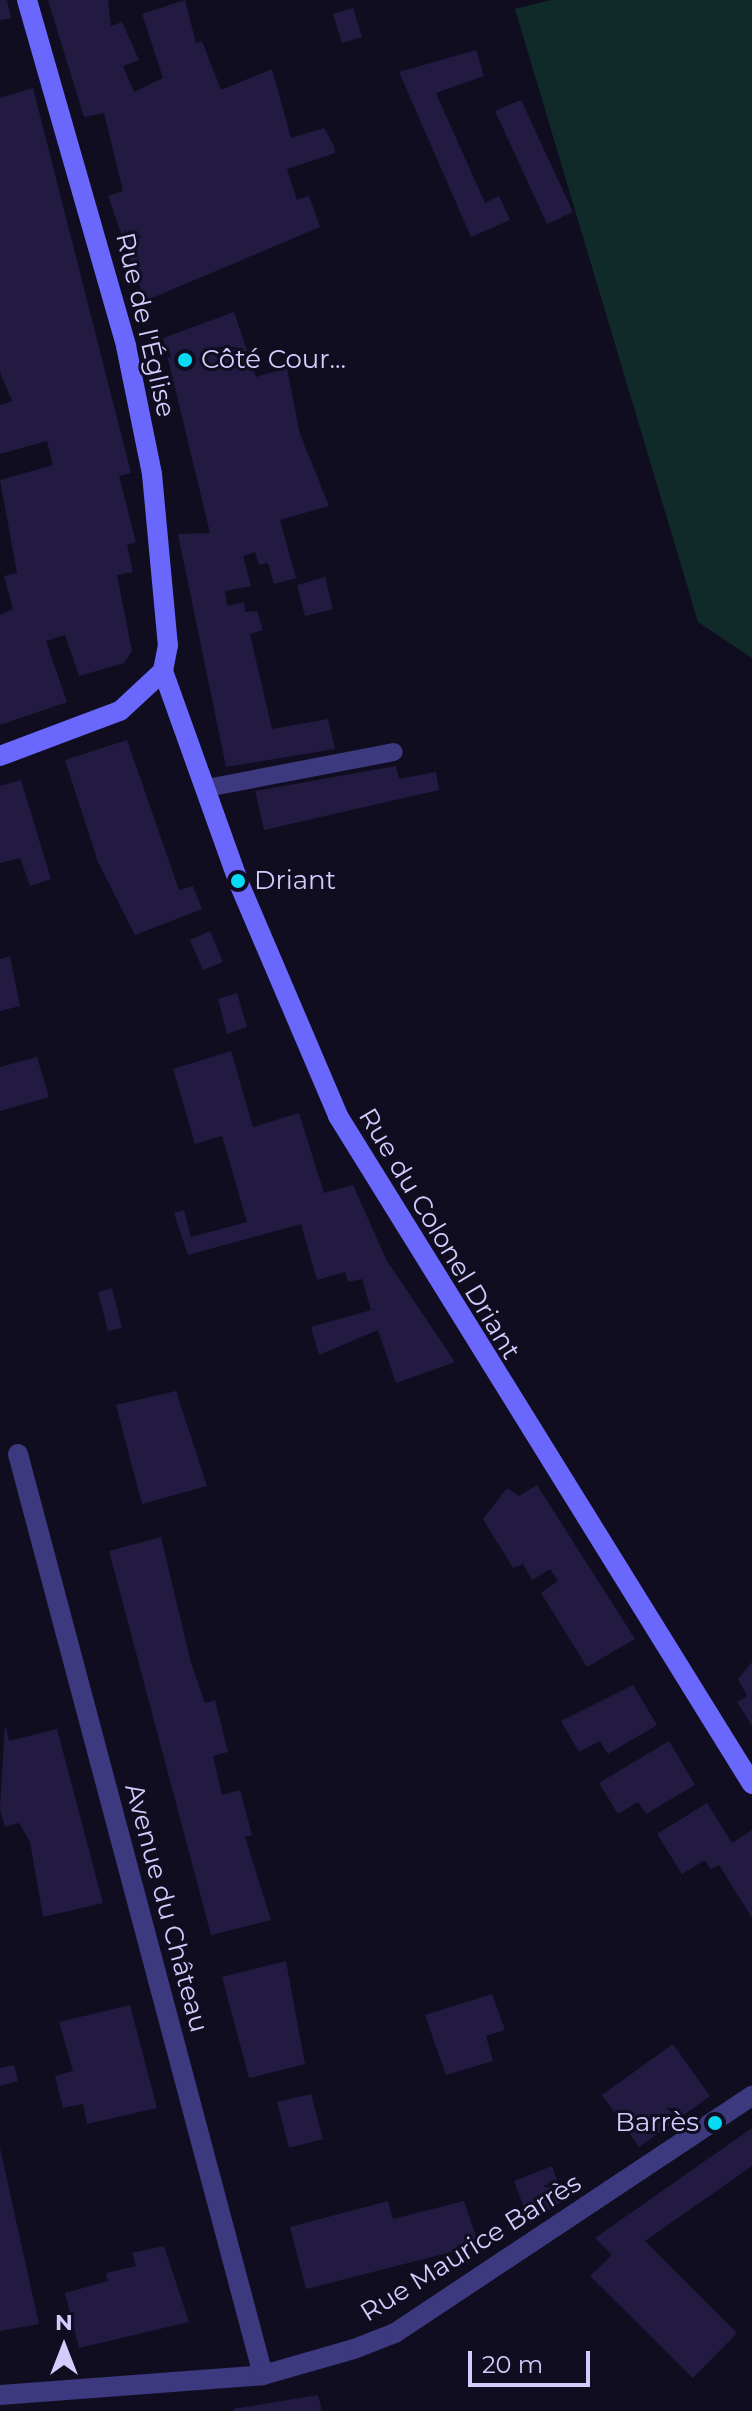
<!DOCTYPE html>
<meta charset="utf-8">
<style>
body{margin:0}
#map{position:relative;width:752px;height:2411px;overflow:hidden;background:#100d20;font-family:Montserrat,sans-serif}
div>[style]{position:absolute}
.green>*{inset:0;background:#102a29}
.building>*{inset:0;background:#221a41}
.service>*{height:18px;margin:-9px;padding:0 9px;transform-origin:9px;border-radius:9px;background:#3c397e}
.minor>*{height:20px;margin:-10px;padding:0 10px;transform-origin:10px;border-radius:10px;background:#3c397e}
.tertiary>*{height:20px;margin:-10px;padding:0 10px;transform-origin:10px;border-radius:10px;background:#3c397e}
.secondary>*{height:20px;margin:-10px;padding:0 10px;transform-origin:10px;border-radius:10px;background:#6a67fc}
.dots>*{width:22px;height:22px;translate:-50% -50%;box-sizing:border-box;border:4px solid #100d20;border-radius:50%}
span{translate:-50% -50%;white-space:nowrap;text-align:center;line-height:1.15;-webkit-text-stroke:6px #100d20;paint-order:stroke}
.street-label{font-size:26px;color:#d3cdfe}
.poi-label{font-size:26px;color:#d3cdfe}
.left{translate:0 -50%;text-align:left}
.right{translate:-100% -50%;text-align:right}
.north{position:absolute;left:24px;top:2307px;width:80px;height:80px;-webkit-text-stroke:6px #100d20;paint-order:stroke;rotate:0deg;font-size:22px;font-weight:700;line-height:32px;text-align:center;color:#d3cdfe}
.north::after{content:'';display:block;margin:auto;width:28px;height:36px;background:#d3cdfe;clip-path:polygon(50% 0,100% 100%,50% 72%,0 100%)}
.scale{position:absolute;left:468px;top:2351px;width:122px;height:36px;box-sizing:border-box;border:4px solid #d3cdfe;border-top:0;padding-left:10px;font-size:24px;line-height:28px;white-space:nowrap;color:#d3cdfe;-webkit-text-stroke:6px #100d20;paint-order:stroke}
</style>
<div id="map">
<div class="green">
<i style="clip-path:polygon(551px 0,752px 0,752px 658px,698px 622px,515px 9px)"></i>
</div>
<div class="building">
<i style="clip-path:polygon(0 0,7px 0,11px 18px,0 20px)"></i>
<i style="clip-path:polygon(48px 0,108px 0,111px 26px,122px 22px,139px 60px,123px 66px,134px 92px,163px 78px,142px 14px,185px 0,196px 43px,202px 41px,221px 90px,272px 69px,291px 138px,324px 128px,334px 146px,335px 153px,287px 169px,297px 200px,309px 196px,320px 227px,145px 301px,108px 196px,123px 191px,104px 113px,84px 117px)"></i>
<i style="clip-path:polygon(353px 8px,362px 37px,342px 43px,333px 14px)"></i>
<i style="clip-path:polygon(476px 50px,484px 76px,436px 93px,485px 203px,499px 196px,510px 220px,471px 237px,399px 72px)"></i>
<i style="clip-path:polygon(33px 88px,131px 473px,119px 476px,136px 542px,127px 545px,133px 572px,117px 575px,132px 651px,124px 663px,79px 676px,65px 635px,46px 641px,67px 702px,0 725px,0 615px,13px 609px,4px 576px,17px 573px,0 480px,53px 465px,47px 441px,0 454px,0 405px,12px 401px,0 372px,0 98px)"></i>
<i style="clip-path:polygon(521px 100px,573px 212px,547px 224px,495px 111px)"></i>
<i style="clip-path:polygon(234px 312px,256px 377px,287px 368px,300px 434px,329px 506px,280px 520px,296px 578px,274px 584px,268px 563px,259px 565px,255px 552px,243px 556px,251px 586px,225px 591px,227px 606px,244px 602px,245px 612px,257px 611px,263px 630px,250px 634px,272px 729px,328px 719px,335px 749px,226px 767px,178px 534px,210px 533px,163px 338px)"></i>
<i style="clip-path:polygon(325px 577px,333px 609px,305px 616px,297px 585px)"></i>
<i style="clip-path:polygon(127px 740px,179px 890px,193px 886px,202px 909px,135px 935px,98px 862px,65px 760px)"></i>
<i style="clip-path:polygon(396px 766px,399px 779px,436px 772px,439px 790px,264px 830px,255px 791px)"></i>
<i style="clip-path:polygon(21px 780px,51px 879px,30px 886px,20px 858px,0 863px,0 786px)"></i>
<i style="clip-path:polygon(210px 931px,223px 962px,203px 970px,190px 940px)"></i>
<i style="clip-path:polygon(10px 956px,20px 1006px,0 1011px,0 959px)"></i>
<i style="clip-path:polygon(237px 993px,247px 1027px,227px 1034px,218px 999px)"></i>
<i style="clip-path:polygon(231px 1051px,253px 1127px,299px 1113px,324px 1193px,353px 1185px,387px 1261px,455px 1362px,396px 1383px,378px 1330px,319px 1355px,311px 1327px,371px 1310px,362px 1279px,348px 1282px,345px 1272px,317px 1280px,301px 1224px,188px 1255px,174px 1213px,184px 1210px,191px 1237px,247px 1222px,222px 1136px,195px 1144px,173px 1069px)"></i>
<i style="clip-path:polygon(37px 1057px,49px 1097px,0 1111px,0 1067px)"></i>
<i style="clip-path:polygon(112px 1288px,122px 1328px,108px 1331px,98px 1292px)"></i>
<i style="clip-path:polygon(176px 1391px,207px 1486px,142px 1504px,116px 1405px)"></i>
<i style="clip-path:polygon(537px 1485px,635px 1639px,587px 1667px,541px 1593px,558px 1581px,550px 1569px,532px 1580px,523px 1564px,513px 1568px,483px 1519px,507px 1488px,519px 1496px)"></i>
<i style="clip-path:polygon(161px 1537px,191px 1663px,205px 1703px,215px 1700px,228px 1752px,213px 1756px,222px 1795px,240px 1790px,252px 1835px,245px 1837px,271px 1920px,211px 1935px,109px 1551px)"></i>
<i style="clip-path:polygon(752px 1662px,752px 1726px,737px 1702px,747px 1696px,738px 1679px)"></i>
<i style="clip-path:polygon(633px 1685px,657px 1725px,608px 1754px,600px 1741px,579px 1752px,561px 1721px)"></i>
<i style="clip-path:polygon(5px 1724px,9px 1741px,57px 1729px,103px 1903px,43px 1917px,30px 1842px,19px 1823px,5px 1827px,0 1809px)"></i>
<i style="clip-path:polygon(669px 1741px,695px 1785px,646px 1814px,638px 1802px,618px 1814px,599px 1783px)"></i>
<i style="clip-path:polygon(707px 1803px,732px 1843px,752px 1830px,752px 1918px,719px 1865px,710px 1869px,705px 1860px,682px 1874px,657px 1834px)"></i>
<i style="clip-path:polygon(286px 1961px,305px 2064px,249px 2078px,222px 1977px)"></i>
<i style="clip-path:polygon(492px 1994px,505px 2030px,486px 2036px,493px 2061px,446px 2075px,425px 2015px)"></i>
<i style="clip-path:polygon(130px 2005px,157px 2108px,87px 2124px,83px 2104px,63px 2108px,55px 2076px,73px 2071px,59px 2022px)"></i>
<i style="clip-path:polygon(673px 2044px,710px 2096px,639px 2147px,602px 2095px)"></i>
<i style="clip-path:polygon(14px 2065px,18px 2081px,0 2086px,0 2068px)"></i>
<i style="clip-path:polygon(311px 2094px,323px 2139px,289px 2148px,277px 2102px)"></i>
<i style="clip-path:polygon(752px 2128px,752px 2166px,645px 2241px,737px 2333px,693px 2378px,590px 2276px,612px 2255px,595px 2238px)"></i>
<i style="clip-path:polygon(0 2148px,39px 2324px,0 2331px)"></i>
<i style="clip-path:polygon(552px 2166px,564px 2200px,530px 2224px,514px 2181px)"></i>
<i style="clip-path:polygon(388px 2201px,393px 2219px,464px 2201px,479px 2245px,306px 2289px,290px 2227px)"></i>
<i style="clip-path:polygon(164px 2246px,189px 2322px,79px 2348px,65px 2293px,108px 2281px,106px 2273px,136px 2266px,132px 2253px)"></i>
<i style="clip-path:polygon(318px 2395px,322px 2411px,234px 2411px,233px 2409px)"></i>
</div>
<div class="service">
<i style="left:207px;top:788px;width:190px;rotate:-10.9deg"></i>
</div>
<div class="minor">
<i style="left:18px;top:1454px;width:953px;rotate:75.1deg"></i>
</div>
<div class="tertiary">
<i style="left:0;top:2395px;width:264px;rotate:-4.3deg"></i>
<i style="left:263px;top:2375px;width:95px;rotate:-15.9deg"></i>
<i style="left:354px;top:2349px;width:44px;rotate:-21.3deg"></i>
<i style="left:395px;top:2333px;width:429px;rotate:-33.6deg"></i>
</div>
<div class="secondary">
<i style="left:27px;top:0;width:360px;rotate:74deg"></i>
<i style="left:126px;top:346px;width:131px;rotate:78.5deg"></i>
<i style="left:152px;top:474px;width:172px;rotate:84.7deg"></i>
<i style="left:168px;top:645px;width:26px;rotate:101deg"></i>
<i style="left:163px;top:671px;width:223px;rotate:70.3deg"></i>
<i style="left:238px;top:881px;width:255px;rotate:66.9deg"></i>
<i style="left:338px;top:1116px;width:786px;rotate:58.21deg"></i>
<i style="left:0;top:756px;width:128px;rotate:-20.6deg"></i>
<i style="left:120px;top:711px;width:59px;rotate:-42.9deg"></i>
</div>
<div class="dots">
<i style="left:185px;top:360px;background:#05dbf2"></i>
<i style="left:238px;top:881px;background:#05dbf2"></i>
<i style="left:715px;top:2123px;background:#05dbf2"></i>
</div>
<div class="street-label">
<span style="left:145px;top:325px;rotate:77deg">Rue de l'Église</span>
<span style="left:439px;top:1234px;rotate:59deg">Rue du Colonel Driant</span>
<span style="left:166px;top:1908px;rotate:75deg">Avenue du Château</span>
<span style="left:471px;top:2248px;rotate:-32deg">Rue Maurice Barrès</span>
</div>
<div class="poi-label">
<span class="left" style="left:201px;top:360px">Côté Cour...</span>
<span class="left" style="left:254px;top:881px">Driant</span>
<span class="right" style="left:699px;top:2123px">Barrès</span>
</div>
<div class="north">N</div>
<div class="scale">20 m</div>
</div>
